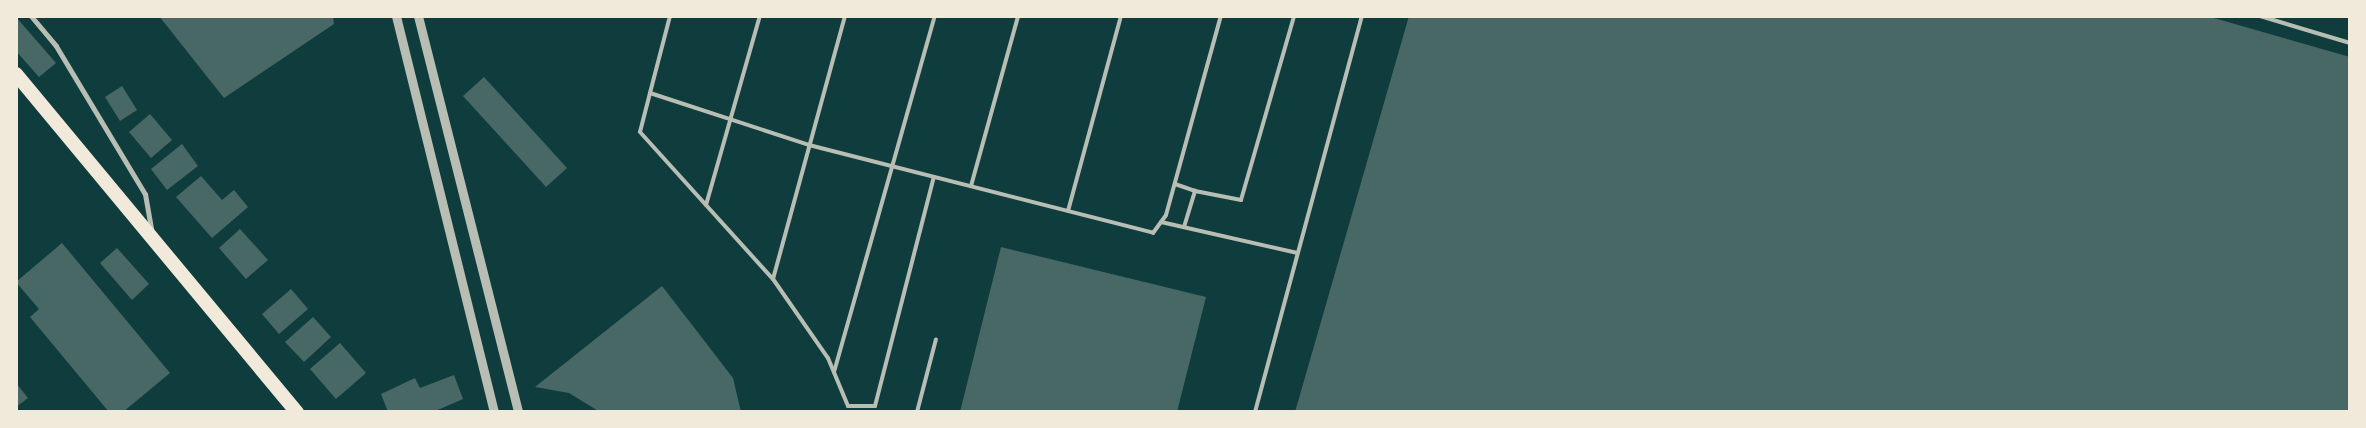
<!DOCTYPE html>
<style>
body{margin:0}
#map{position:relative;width:2366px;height:428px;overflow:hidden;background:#0f3d3e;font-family:Mulish,sans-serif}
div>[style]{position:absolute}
.building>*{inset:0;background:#486865}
.service>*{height:4px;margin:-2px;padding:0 2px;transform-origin:2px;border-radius:2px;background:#b8beb3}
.minor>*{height:5px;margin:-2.5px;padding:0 2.5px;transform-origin:2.5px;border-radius:2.5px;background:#b8beb3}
.tertiary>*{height:9px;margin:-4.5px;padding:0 4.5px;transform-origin:4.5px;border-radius:4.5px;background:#b8beb3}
.trunk>*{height:14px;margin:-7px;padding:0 7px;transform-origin:7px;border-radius:7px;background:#f1e9da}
span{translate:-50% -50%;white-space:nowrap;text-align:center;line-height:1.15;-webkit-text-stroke:5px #f1e9da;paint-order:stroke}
.frame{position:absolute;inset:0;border:18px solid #f1e9da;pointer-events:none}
</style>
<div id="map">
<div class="building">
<i style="clip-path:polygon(159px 16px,333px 16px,334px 24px,224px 98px)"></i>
<i style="clip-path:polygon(1409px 16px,2207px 16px,2350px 57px,2350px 412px,1295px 412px)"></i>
<i style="clip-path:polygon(16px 17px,56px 63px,39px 77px,16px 51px)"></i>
<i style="clip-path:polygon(484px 77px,567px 168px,546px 187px,463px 96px)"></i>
<i style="clip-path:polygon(122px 86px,137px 110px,120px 121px,105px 97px)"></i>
<i style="clip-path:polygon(150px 114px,172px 140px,151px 158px,129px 132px)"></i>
<i style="clip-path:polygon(182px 144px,198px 166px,167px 190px,151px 169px)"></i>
<i style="clip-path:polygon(201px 176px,222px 200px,234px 190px,248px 207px,212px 238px,176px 197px)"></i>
<i style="clip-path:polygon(240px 229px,268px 260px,246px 279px,219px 248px)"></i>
<i style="clip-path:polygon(62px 243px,170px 373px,123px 412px,109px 412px,30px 317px,39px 309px,16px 282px)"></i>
<i style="clip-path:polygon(1001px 247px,1206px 297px,1177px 412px,960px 412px)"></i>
<i style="clip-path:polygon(117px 248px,149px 284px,132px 300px,100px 263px)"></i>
<i style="clip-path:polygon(662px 286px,733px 378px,741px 412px,600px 412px,569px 393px,535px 387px)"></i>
<i style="clip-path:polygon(291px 289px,308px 309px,279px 334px,262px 314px)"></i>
<i style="clip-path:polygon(313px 317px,331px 337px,304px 362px,285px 342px)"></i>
<i style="clip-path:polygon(340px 343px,366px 373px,336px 399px,310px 369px)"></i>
<i style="clip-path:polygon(454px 375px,463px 399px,433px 412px,388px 412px,381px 394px,415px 378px,420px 388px)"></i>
<i style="clip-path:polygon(16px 383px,28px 398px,16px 407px)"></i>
</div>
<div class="service">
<i style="left:670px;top:16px;width:80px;rotate:104.6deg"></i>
<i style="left:650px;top:93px;width:167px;rotate:18.1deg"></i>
<i style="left:809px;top:145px;width:355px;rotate:14.3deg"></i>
<i style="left:1153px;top:233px;width:22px;rotate:-54deg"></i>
<i style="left:1166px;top:215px;width:206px;rotate:-74.6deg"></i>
<i style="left:2260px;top:16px;width:94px;rotate:16.7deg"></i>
<i style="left:650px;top:93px;width:40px;rotate:104.4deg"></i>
<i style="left:640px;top:132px;width:198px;rotate:47.9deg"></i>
<i style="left:773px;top:279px;width:96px;rotate:55.2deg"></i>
<i style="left:828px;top:358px;width:52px;rotate:67.4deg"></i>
<i style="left:848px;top:406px;width:27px"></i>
<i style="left:875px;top:406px;width:236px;rotate:-75.6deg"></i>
<i style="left:1175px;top:184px;width:21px;rotate:19deg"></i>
<i style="left:971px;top:186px;width:176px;rotate:-74.5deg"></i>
<i style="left:706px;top:205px;width:197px;rotate:-74.1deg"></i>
<i style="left:1068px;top:211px;width:202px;rotate:-74.8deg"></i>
<i style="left:1161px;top:222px;width:140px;rotate:12.8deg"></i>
<i style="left:1184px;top:227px;width:38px;rotate:-73deg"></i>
<i style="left:1195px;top:191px;width:47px;rotate:11.1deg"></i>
<i style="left:1241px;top:200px;width:191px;rotate:-73.9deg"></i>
<i style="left:773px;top:279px;width:273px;rotate:-74.7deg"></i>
<i style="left:834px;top:372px;width:370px;rotate:-74.2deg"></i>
<i style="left:917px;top:412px;width:75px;rotate:-75.4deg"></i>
<i style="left:1255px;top:412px;width:410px;rotate:-74.9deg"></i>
</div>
<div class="minor">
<i style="left:31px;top:16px;width:39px;rotate:50deg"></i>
<i style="left:56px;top:46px;width:173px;rotate:59deg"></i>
<i style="left:145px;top:194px;width:39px;rotate:80deg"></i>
</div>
<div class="tertiary">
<i style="left:396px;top:16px;width:408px;rotate:76.1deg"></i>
<i style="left:418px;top:16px;width:408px;rotate:75.8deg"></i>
</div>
<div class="trunk">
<i style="left:16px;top:74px;width:440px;rotate:50.3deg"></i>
</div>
<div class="frame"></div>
</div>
